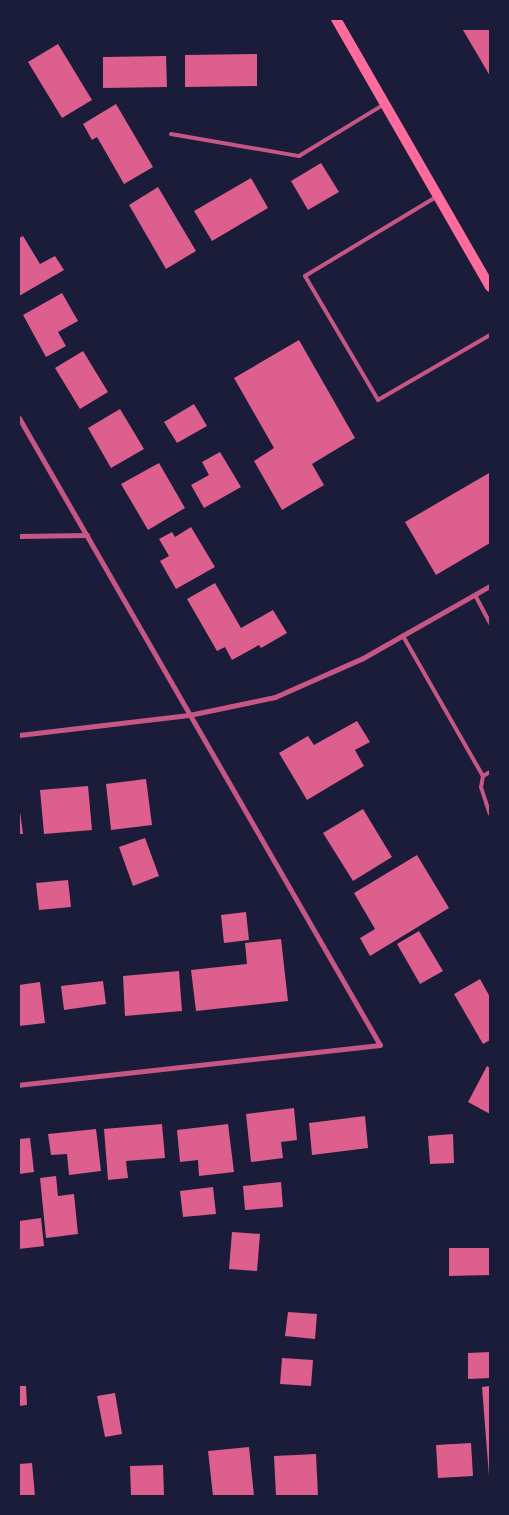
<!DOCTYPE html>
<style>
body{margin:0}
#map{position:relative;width:509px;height:1515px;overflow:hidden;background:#1b1b3a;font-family:Barlow,sans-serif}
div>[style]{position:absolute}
.building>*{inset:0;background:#dd5f8e}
.service>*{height:4px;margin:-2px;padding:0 2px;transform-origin:2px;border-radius:2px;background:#c65784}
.minor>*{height:5px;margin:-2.5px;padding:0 2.5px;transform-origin:2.5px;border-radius:2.5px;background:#c65784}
.secondary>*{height:10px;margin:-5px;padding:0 5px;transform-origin:5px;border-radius:5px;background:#ff6b9d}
span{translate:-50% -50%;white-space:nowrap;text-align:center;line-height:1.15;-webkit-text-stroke:4px #1b1b3a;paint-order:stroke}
.frame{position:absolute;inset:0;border:20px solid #1b1b3a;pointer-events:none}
</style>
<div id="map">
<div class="building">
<i style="clip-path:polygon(463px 30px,490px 30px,490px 76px)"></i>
<i style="clip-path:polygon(58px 44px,92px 100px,62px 118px,28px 62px)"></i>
<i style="clip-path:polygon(257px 54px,257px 86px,185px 87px,185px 55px)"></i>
<i style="clip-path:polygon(166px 56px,167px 87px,103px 88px,103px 57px)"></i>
<i style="clip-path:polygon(116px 104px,153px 167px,124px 184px,97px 137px,92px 140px,83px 124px)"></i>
<i style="clip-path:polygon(321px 163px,339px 192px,308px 210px,291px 181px)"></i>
<i style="clip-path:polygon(251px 178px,268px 208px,212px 241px,194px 211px)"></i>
<i style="clip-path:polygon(158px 187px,196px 251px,166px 269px,129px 205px)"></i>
<i style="clip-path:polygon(23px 236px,40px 264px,55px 256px,64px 270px,19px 296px,19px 238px)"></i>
<i style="clip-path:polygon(62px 293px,78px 321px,58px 332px,66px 346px,46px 357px,23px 315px)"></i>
<i style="clip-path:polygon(299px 340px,355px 438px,312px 464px,324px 485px,282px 510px,254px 461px,274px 448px,234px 378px)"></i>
<i style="clip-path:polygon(83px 351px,108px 392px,80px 409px,55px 368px)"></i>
<i style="clip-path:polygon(194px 404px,207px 426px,177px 443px,164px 422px)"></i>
<i style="clip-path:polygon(120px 409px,144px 449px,111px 468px,88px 428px)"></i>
<i style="clip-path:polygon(220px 452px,241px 487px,204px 508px,191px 485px,209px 475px,202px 462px)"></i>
<i style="clip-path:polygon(159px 463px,185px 508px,148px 530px,121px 484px)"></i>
<i style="clip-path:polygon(489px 473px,490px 543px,436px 575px,405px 522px)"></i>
<i style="clip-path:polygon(191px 527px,215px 567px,176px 589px,160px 561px,169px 556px,159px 539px,172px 532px,175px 537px)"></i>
<i style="clip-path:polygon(215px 583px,241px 628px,273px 610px,287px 633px,261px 648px,259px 645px,232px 660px,225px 647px,217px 651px,187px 599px)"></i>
<i style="clip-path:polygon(357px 721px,370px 742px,355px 750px,364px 766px,307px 800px,279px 753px,308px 736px,314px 745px)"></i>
<i style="clip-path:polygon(146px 779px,152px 825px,111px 830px,106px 784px)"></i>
<i style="clip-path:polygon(88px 786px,92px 830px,44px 834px,40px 790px)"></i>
<i style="clip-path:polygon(19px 804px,23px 834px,19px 834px)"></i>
<i style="clip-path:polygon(363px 809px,392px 857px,353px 881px,323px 833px)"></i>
<i style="clip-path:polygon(145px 838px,159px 876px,133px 886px,119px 847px)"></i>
<i style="clip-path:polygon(417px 855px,449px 908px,370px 956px,360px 938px,375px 929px,354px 893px)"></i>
<i style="clip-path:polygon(68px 880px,71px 907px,39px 910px,36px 883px)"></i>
<i style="clip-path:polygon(246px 912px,249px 940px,224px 943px,221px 915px)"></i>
<i style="clip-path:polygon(419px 931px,443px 971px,420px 984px,397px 944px)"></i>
<i style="clip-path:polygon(281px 939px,288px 1001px,196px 1011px,191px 970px,247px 964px,245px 943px)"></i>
<i style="clip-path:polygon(179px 971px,182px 1011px,125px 1016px,123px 976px)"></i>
<i style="clip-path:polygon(480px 979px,490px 997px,490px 1040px,483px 1044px,454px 994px)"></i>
<i style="clip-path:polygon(103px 981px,106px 1004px,64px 1010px,61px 986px)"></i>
<i style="clip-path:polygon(40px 982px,45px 1023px,19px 1026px,19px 985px)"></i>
<i style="clip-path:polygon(487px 1066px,490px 1068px,490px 1114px,468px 1102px)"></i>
<i style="clip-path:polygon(294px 1108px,297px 1140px,281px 1142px,283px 1158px,251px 1162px,246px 1114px)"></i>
<i style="clip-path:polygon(365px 1116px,368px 1148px,312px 1155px,309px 1123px)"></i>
<i style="clip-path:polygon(162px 1124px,165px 1158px,126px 1161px,128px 1178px,108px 1180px,104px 1129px)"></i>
<i style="clip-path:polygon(228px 1124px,234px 1172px,199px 1176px,198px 1160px,180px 1162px,177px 1130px)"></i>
<i style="clip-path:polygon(96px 1129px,101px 1171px,69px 1175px,67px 1154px,51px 1155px,48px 1134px)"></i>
<i style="clip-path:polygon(453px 1134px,454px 1163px,430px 1164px,428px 1136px)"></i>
<i style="clip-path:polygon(30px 1138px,34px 1172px,19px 1174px,19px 1139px)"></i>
<i style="clip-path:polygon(56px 1176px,58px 1196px,74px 1194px,78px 1234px,46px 1238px,40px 1178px)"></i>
<i style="clip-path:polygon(281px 1182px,283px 1207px,245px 1210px,243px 1186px)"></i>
<i style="clip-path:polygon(213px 1187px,216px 1214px,183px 1217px,180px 1191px)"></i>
<i style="clip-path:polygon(41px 1218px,44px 1246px,19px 1249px,19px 1221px)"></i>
<i style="clip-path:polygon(232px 1232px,260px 1234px,257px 1271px,229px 1269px)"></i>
<i style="clip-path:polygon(449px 1248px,490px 1248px,490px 1275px,449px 1276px)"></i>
<i style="clip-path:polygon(288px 1312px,317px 1314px,315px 1339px,285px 1336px)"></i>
<i style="clip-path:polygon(490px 1352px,490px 1378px,468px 1379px,468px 1353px)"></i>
<i style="clip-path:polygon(282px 1358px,313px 1360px,311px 1386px,280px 1384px)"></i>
<i style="clip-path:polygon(19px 1386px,26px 1386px,27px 1405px,19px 1406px)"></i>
<i style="clip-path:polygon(490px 1386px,490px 1476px,489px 1476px,482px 1387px)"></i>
<i style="clip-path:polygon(115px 1393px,122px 1434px,105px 1437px,97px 1396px)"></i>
<i style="clip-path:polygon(471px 1443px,473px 1476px,438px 1478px,436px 1445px)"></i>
<i style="clip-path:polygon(249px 1447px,254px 1496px,213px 1496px,208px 1451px)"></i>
<i style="clip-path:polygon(316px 1454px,318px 1496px,276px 1496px,274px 1456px)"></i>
<i style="clip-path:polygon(32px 1463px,35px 1496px,19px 1496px,19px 1464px)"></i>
<i style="clip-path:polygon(163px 1465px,164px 1496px,131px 1496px,130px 1466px)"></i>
</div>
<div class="service">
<i style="left:171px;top:134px;width:130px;rotate:9.8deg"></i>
<i style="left:299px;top:156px;width:98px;rotate:-31.3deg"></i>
<i style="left:436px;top:197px;width:153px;rotate:148.9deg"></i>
<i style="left:305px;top:276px;width:144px;rotate:59.5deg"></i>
<i style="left:378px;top:400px;width:129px;rotate:-30.1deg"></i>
<i style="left:475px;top:595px;width:32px;rotate:62deg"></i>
<i style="left:403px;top:636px;width:161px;rotate:60.3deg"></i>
<i style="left:483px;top:776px;width:8px;rotate:-30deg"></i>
<i style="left:483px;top:776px;width:11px;rotate:100deg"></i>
<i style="left:481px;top:787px;width:28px;rotate:72deg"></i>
</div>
<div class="minor">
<i style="left:19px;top:418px;width:723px;rotate:60.07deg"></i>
<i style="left:380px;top:1045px;width:363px;rotate:173.7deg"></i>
<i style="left:19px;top:536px;width:68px;rotate:-0.8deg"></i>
<i style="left:19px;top:735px;width:171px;rotate:-6.7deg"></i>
<i style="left:189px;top:715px;width:88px;rotate:-11.8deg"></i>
<i style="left:275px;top:697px;width:96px;rotate:-23.9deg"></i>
<i style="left:363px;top:658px;width:146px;rotate:-29.6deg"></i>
</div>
<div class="secondary">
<i style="left:336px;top:19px;width:309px;rotate:60.1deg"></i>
</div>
<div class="frame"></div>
</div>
